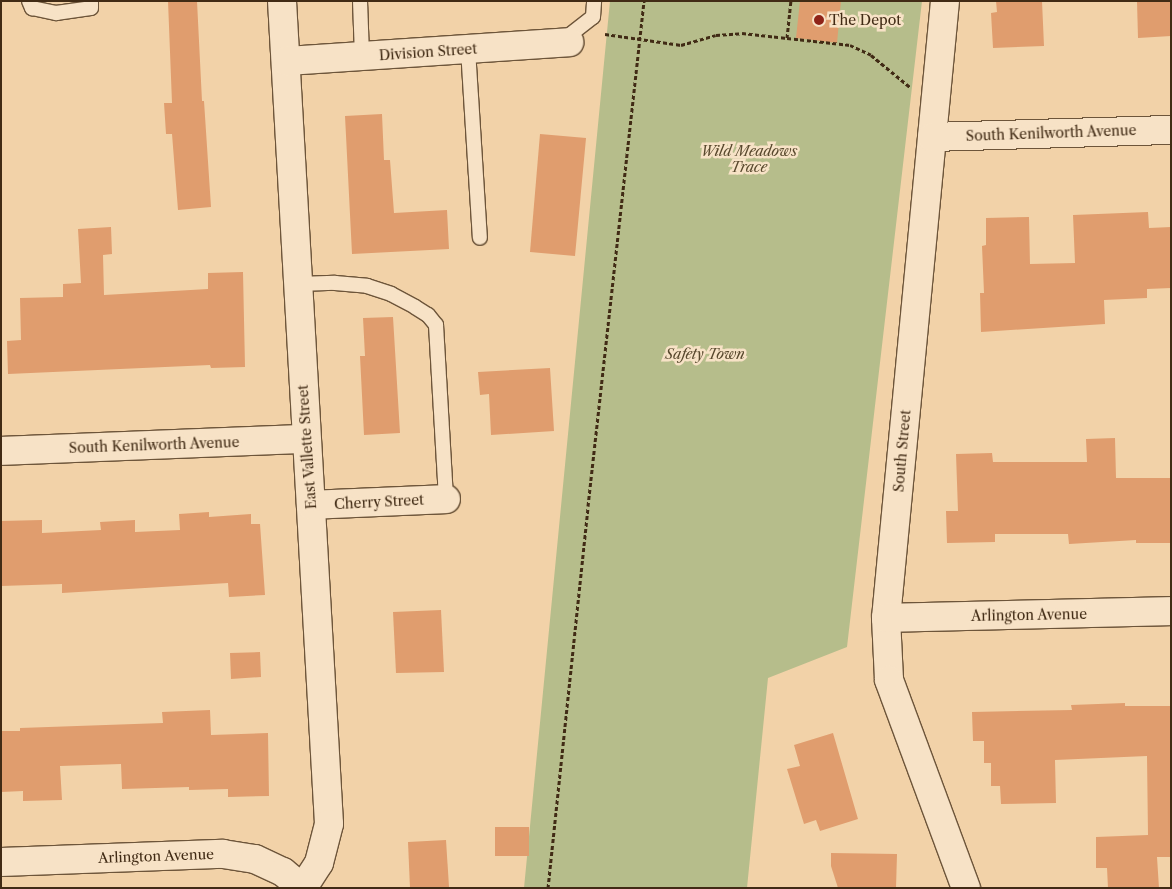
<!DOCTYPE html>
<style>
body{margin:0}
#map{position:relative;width:1172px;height:889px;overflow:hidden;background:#f2d2a8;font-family:"Libre Caslon Text",serif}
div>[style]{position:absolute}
.green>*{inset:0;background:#b6bd8b}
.building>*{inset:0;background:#e09d6e}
.path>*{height:3px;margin-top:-1.5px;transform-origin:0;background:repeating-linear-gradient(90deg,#412b15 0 4px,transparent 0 6.5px)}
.roads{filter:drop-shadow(1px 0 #6d553a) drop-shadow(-1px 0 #6d553a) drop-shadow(0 1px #6d553a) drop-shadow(0 -1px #6d553a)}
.service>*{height:14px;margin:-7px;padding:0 7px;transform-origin:7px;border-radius:7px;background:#f7e2c6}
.minor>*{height:28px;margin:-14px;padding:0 14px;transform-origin:14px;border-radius:14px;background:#f7e2c6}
.dots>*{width:14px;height:14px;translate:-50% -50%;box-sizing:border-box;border:2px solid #f7e2c6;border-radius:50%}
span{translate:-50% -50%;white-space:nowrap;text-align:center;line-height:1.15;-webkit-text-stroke:5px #f7e2c6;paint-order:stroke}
.poi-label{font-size:14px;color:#412b15}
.left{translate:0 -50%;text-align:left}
.street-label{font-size:14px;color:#412b15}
.park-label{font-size:14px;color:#58482d;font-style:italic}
.frame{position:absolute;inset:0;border:2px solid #412b15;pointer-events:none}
</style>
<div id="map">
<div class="green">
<i style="clip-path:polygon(610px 1px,922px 1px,847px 647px,768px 678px,747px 888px,524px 888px)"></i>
</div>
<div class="building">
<i style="clip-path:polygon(168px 1px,197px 1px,202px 101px,204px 101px,211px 207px,178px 210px,172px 134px,166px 134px,164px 103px,172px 103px)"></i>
<i style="clip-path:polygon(800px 1px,841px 1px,837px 43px,796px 38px)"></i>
<i style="clip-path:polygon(996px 1px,1042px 1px,1044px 46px,993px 48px,991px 13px,997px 12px)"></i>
<i style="clip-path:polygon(1137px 1px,1171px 1px,1171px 36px,1138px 38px)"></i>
<i style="clip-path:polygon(382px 114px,384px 160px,390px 160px,394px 213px,447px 210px,449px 249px,352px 254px,345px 116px)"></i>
<i style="clip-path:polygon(540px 134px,586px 138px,575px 256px,530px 252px)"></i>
<i style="clip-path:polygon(1148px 212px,1149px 228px,1171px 227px,1171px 288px,1147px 289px,1147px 298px,1104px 300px,1105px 324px,981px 332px,980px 293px,984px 293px,982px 246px,986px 245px,986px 218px,1029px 217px,1030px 264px,1075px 263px,1073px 215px)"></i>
<i style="clip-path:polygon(111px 227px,112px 254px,103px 255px,104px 295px,208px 289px,208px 273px,243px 272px,245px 367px,211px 368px,210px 365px,8px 374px,7px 341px,21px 340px,20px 298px,63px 297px,63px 284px,81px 283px,78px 229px)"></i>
<i style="clip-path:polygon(393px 317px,400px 433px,364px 435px,360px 356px,365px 356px,363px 318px)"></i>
<i style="clip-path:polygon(550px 368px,554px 431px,491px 435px,489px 394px,480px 395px,478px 372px)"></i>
<i style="clip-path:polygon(1115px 438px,1116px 478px,1171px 478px,1171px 543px,1136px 543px,1136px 540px,1069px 544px,1068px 534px,995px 534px,995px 542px,947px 543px,946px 511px,958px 511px,956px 454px,992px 453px,993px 462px,1087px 462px,1086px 439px)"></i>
<i style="clip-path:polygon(209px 512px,209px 517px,251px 514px,251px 524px,260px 524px,265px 595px,229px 597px,228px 583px,62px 593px,62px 584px,1px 586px,1px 521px,42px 520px,42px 533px,101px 530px,100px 522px,135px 520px,135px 532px,180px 530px,179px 514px)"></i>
<i style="clip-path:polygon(441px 610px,444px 672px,396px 673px,393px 612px)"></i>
<i style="clip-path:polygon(260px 652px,261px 677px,231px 679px,230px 653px)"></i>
<i style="clip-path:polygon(1125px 703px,1125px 706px,1171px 706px,1171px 857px,1157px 857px,1159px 888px,1108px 888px,1107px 868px,1096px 868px,1096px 837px,1148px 835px,1147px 756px,1055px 760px,1056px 803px,1001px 804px,1000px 786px,991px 786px,991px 763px,984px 763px,984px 741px,973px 741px,972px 712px,1072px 710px,1071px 705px)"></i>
<i style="clip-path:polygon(210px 710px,211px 735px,268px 733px,269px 796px,228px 797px,228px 789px,189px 790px,189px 787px,122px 789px,121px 764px,60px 766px,62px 800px,23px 801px,23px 791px,1px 792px,1px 731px,20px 731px,20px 728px,163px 723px,162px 712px)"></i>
<i style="clip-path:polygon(833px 733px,858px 819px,820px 831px,816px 820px,804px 824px,787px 769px,800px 766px,794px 745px)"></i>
<i style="clip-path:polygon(495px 827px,529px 827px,529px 856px,495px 856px)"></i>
<i style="clip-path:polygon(446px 840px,449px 887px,410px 888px,408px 842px)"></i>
<i style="clip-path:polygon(831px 853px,897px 854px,896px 888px,838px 888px,831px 866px)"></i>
</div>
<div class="path">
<i style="left:605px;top:34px;width:77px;rotate:8.2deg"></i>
<i style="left:681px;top:45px;width:36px;rotate:-16deg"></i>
<i style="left:716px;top:35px;width:26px;rotate:-4deg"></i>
<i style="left:742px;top:33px;width:109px;rotate:6.3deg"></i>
<i style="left:850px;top:45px;width:23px;rotate:25deg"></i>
<i style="left:871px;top:55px;width:50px;rotate:39.4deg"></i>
<i style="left:787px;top:38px;width:37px;rotate:-84deg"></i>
<i style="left:548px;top:888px;width:384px;rotate:-84deg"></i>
<i style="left:588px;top:506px;width:508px;rotate:-83.67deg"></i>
</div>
<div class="roads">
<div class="service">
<i style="left:29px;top:1px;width:8px;rotate:67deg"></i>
<i style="left:32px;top:8px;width:25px;rotate:12deg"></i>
<i style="left:56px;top:13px;width:35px;rotate:-8deg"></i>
<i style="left:91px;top:8px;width:7px;rotate:-90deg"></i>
<i style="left:360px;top:1px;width:55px;rotate:87.9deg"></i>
<i style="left:562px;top:41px;width:39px;rotate:-38deg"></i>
<i style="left:593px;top:17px;width:16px;rotate:-86deg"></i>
<i style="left:468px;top:49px;width:189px;rotate:86.4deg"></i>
<i style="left:298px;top:284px;width:37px;rotate:-2deg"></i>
<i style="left:335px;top:283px;width:32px;rotate:5deg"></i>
<i style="left:367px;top:286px;width:25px;rotate:18deg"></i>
<i style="left:391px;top:294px;width:27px;rotate:28deg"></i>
<i style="left:415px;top:307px;width:15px;rotate:32deg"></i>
<i style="left:428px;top:315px;width:13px;rotate:51deg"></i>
<i style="left:436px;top:325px;width:174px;rotate:86.7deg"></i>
</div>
<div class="minor">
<i style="left:282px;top:1px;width:824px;rotate:86.73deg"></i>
<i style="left:329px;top:824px;width:40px;rotate:104.4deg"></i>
<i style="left:319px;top:863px;width:30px;rotate:123deg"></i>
<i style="left:945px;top:1px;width:620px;rotate:95.46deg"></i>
<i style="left:886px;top:618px;width:62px;rotate:87.2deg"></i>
<i style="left:889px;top:680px;width:222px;rotate:69.7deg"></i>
<i style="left:286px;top:61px;width:284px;rotate:-3.8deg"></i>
<i style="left:932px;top:137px;width:239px;rotate:-1.7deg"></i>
<i style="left:1px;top:451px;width:305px;rotate:-2.3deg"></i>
<i style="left:311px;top:505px;width:135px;rotate:-2.5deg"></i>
<i style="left:886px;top:618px;width:285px;rotate:-1.4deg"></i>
<i style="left:1px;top:862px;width:222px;rotate:-2.1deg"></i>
<i style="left:223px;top:854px;width:32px;rotate:9deg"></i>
<i style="left:255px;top:859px;width:31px;rotate:25deg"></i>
<i style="left:283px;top:872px;width:25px;rotate:40deg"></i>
</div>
</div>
<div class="dots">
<i style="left:819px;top:20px;background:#8f2418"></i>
</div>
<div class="poi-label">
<span class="left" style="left:829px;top:20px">The Depot</span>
</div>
<div class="street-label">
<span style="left:428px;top:52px;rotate:-4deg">Division Street</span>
<span style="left:1051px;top:133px;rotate:-2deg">South Kenilworth Avenue</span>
<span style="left:154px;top:445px;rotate:-2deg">South Kenilworth Avenue</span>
<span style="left:307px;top:447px;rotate:-94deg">East Vallette Street</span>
<span style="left:902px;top:451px;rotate:-85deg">South Street</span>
<span style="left:379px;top:502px;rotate:-3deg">Cherry Street</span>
<span style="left:1029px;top:615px;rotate:-1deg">Arlington Avenue</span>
<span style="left:156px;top:856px;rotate:-2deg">Arlington Avenue</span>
</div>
<div class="park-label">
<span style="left:749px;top:159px">Wild Meadows<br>Trace</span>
<span style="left:705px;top:354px">Safety Town</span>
</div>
<div class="frame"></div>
</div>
